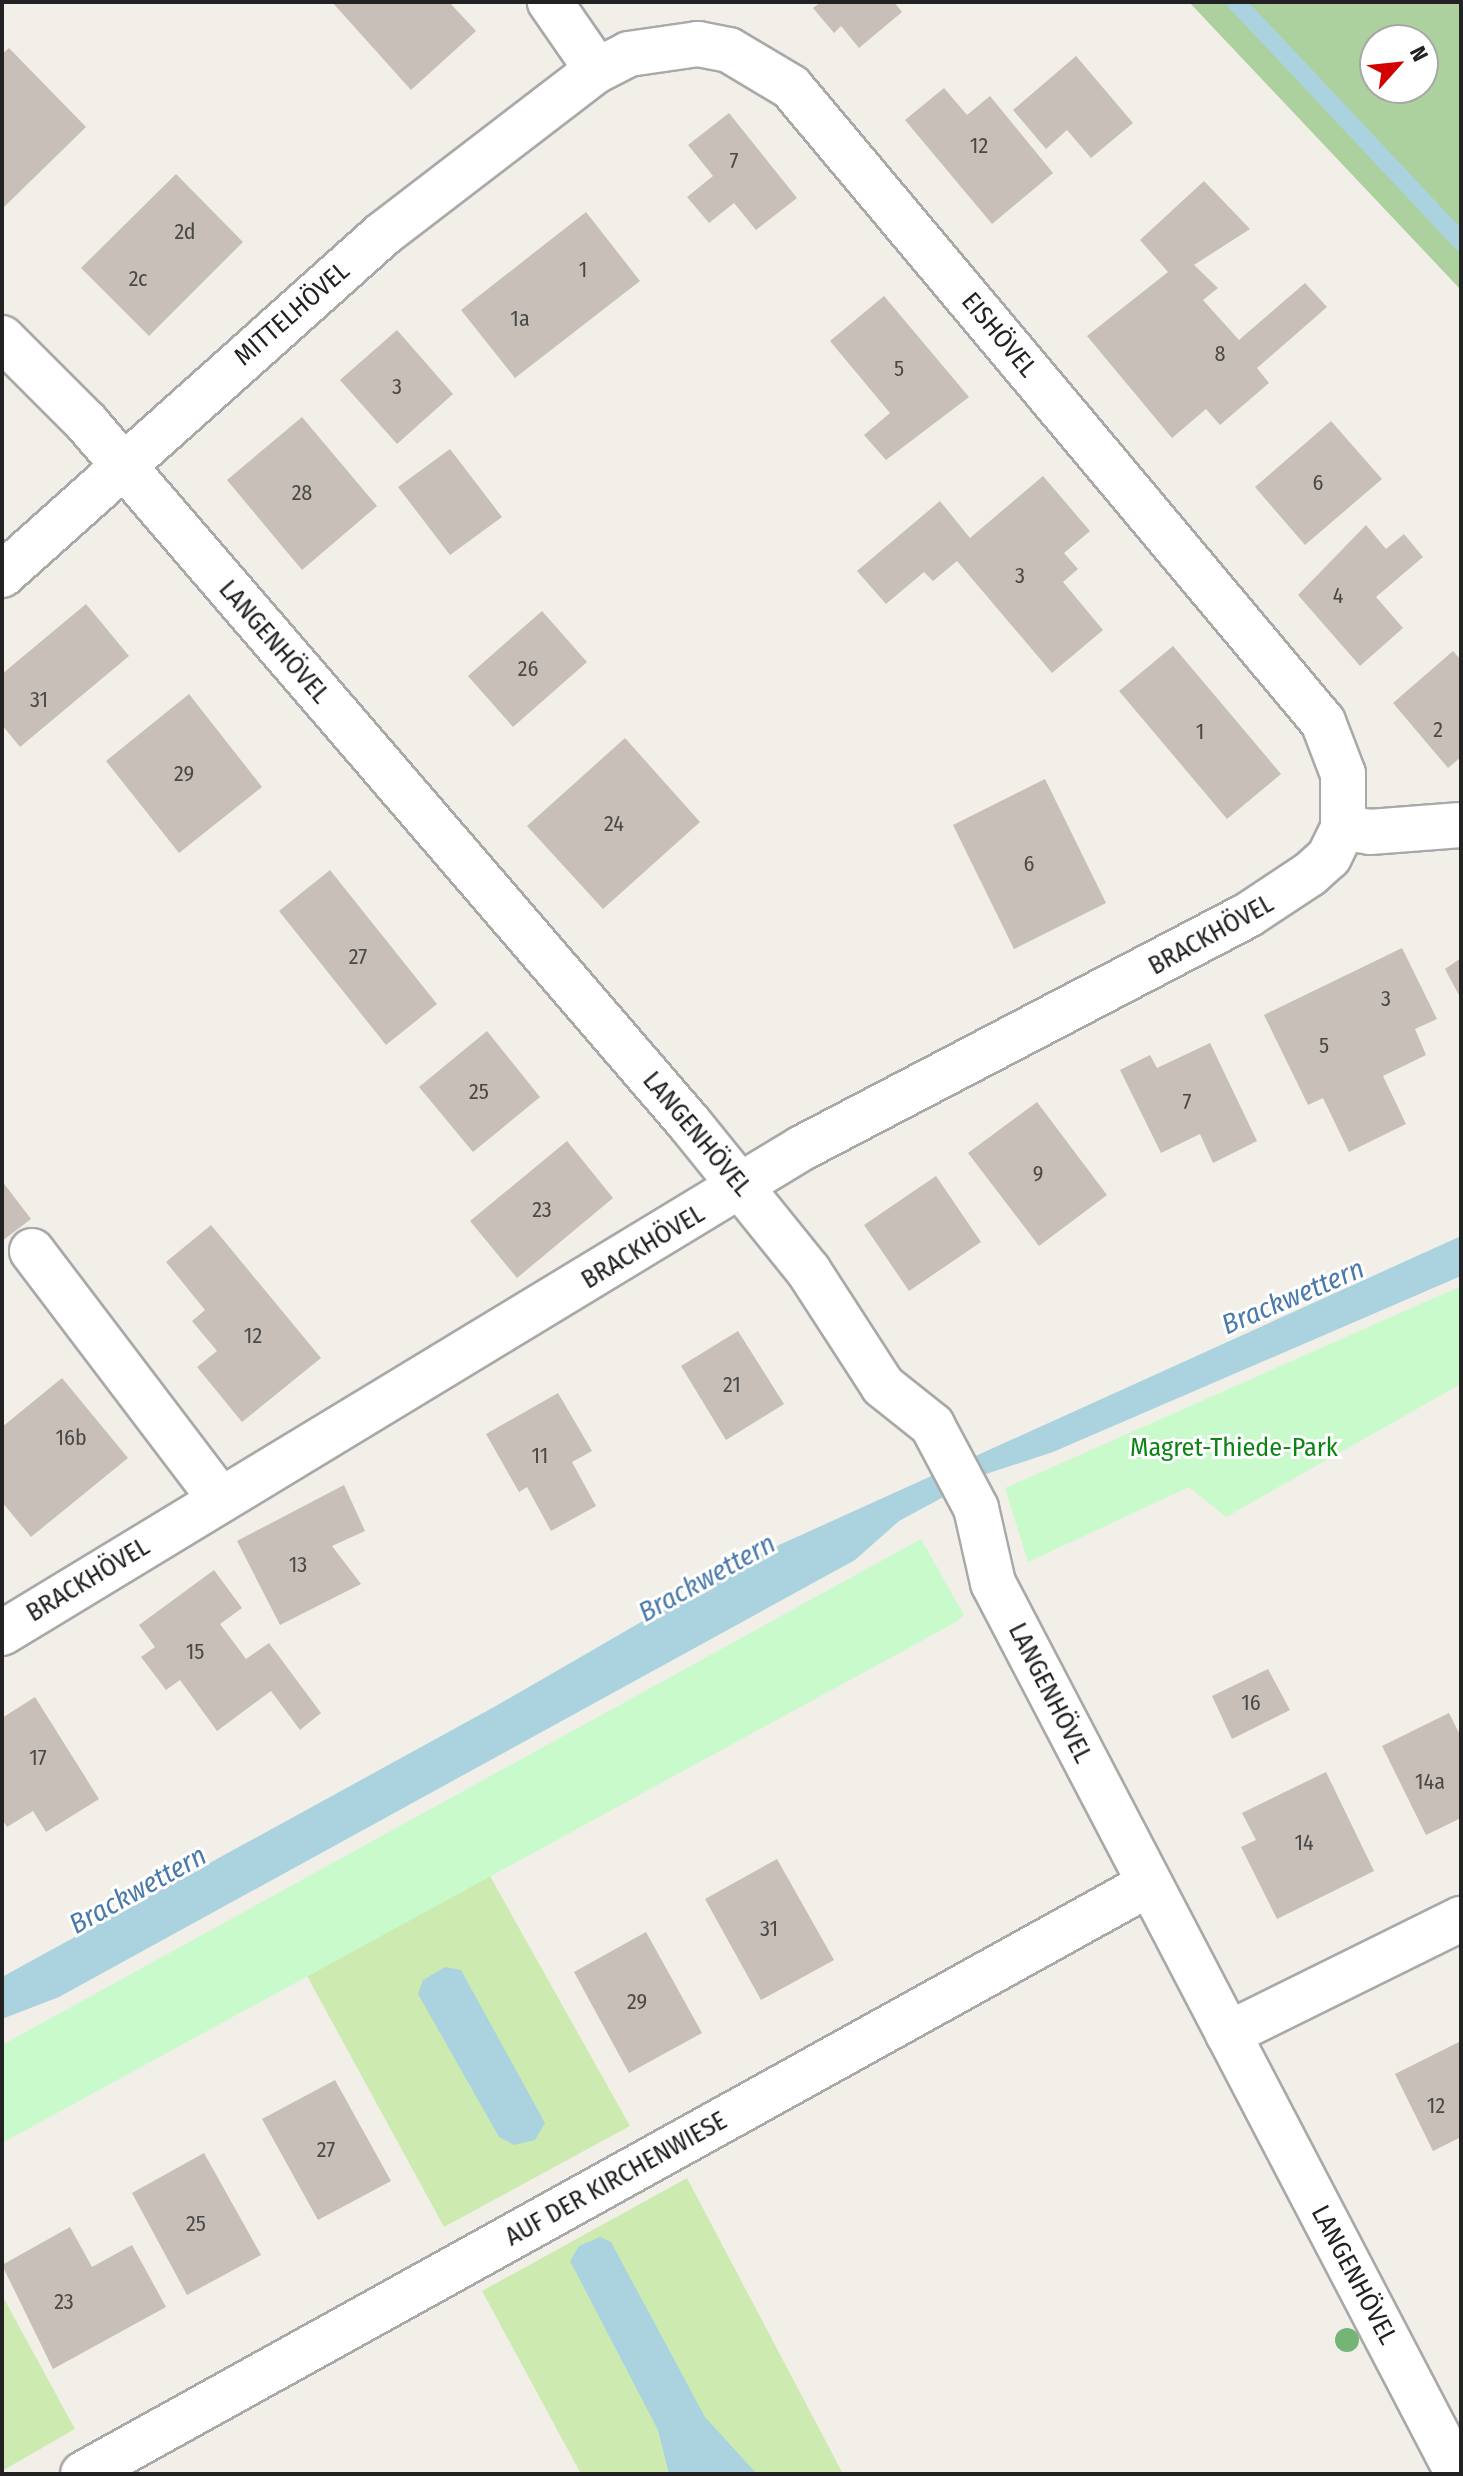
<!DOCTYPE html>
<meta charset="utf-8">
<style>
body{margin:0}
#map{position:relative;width:1463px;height:2476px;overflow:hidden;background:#f2efe9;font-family:"Fira Sans Condensed",sans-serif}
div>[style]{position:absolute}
.grass>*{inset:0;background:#cdebb0}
.forest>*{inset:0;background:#add19e}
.park>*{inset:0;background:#c8facc}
.water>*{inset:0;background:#aad3df}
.stream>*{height:18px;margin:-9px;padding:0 9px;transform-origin:9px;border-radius:9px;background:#aad3df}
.building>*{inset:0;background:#c7bfb8}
.roads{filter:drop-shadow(2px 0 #a9a9a9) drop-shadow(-2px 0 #a9a9a9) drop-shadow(0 2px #a9a9a9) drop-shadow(0 -2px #a9a9a9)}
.minor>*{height:44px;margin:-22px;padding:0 22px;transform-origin:22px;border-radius:22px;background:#fff}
.trees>*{width:24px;height:24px;margin:-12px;border-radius:50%;background:#74b475}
span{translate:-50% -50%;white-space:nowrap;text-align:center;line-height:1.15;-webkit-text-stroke:6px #fff;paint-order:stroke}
.number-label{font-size:22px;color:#4b4948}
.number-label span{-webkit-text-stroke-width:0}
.street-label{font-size:26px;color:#222}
.park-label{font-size:26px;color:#0c8416}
.water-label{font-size:28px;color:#4a7aab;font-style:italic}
.frame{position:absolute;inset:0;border:4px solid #222;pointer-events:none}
.north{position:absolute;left:1359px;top:24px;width:80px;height:80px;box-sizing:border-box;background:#fff;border:2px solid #a7a7a7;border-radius:50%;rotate:63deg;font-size:22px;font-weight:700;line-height:32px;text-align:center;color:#222}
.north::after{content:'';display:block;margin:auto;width:28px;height:36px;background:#d40000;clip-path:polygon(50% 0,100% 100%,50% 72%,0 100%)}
</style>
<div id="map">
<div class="grass">
<i style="clip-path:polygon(490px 1876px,630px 2126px,444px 2227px,307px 1976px)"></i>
<i style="clip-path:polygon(687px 2178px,843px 2474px,581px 2474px,482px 2291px)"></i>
<i style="clip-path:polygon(2px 2295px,75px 2429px,2px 2471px)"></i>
</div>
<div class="forest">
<i style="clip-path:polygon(evenodd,1189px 2px,1461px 2px,1461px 290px,1189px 2px,1375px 40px,1423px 40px,1423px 88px,1375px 88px,1375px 40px)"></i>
</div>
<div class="park">
<i style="clip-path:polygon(1461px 1286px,1461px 1384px,1226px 1517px,1189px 1487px,1028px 1562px,1005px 1488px)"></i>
<i style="clip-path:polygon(921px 1539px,964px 1615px,956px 1622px,2px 2143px,2px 2045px)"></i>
</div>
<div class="water">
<i style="clip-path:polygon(1461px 1236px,1461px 1276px,1053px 1452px,986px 1474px,899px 1521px,855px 1560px,59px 1997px,2px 2019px,2px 1977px,494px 1707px,757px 1555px)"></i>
<i style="clip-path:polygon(445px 1967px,461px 1970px,545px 2123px,535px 2140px,514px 2145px,499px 2137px,418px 1994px,423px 1980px)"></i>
<i style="clip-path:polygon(600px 2237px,611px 2242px,705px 2417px,757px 2474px,669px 2474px,658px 2430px,570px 2261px,579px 2246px)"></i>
</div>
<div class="stream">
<i style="left:1236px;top:2px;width:329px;rotate:46.8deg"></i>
</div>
<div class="building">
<i style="clip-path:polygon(332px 2px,449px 2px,476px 31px,411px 90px)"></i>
<i style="clip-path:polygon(821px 2px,894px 2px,902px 12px,859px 48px,841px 26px,834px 33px,813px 8px)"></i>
<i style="clip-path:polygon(9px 48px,86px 127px,4px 207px,2px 54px)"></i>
<i style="clip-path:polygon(1076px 56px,1133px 123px,1091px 158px,1067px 130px,1046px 149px,1013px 110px)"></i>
<i style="clip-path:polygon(944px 88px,967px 115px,990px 96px,1053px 173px,992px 224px,905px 120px)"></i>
<i style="clip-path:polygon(729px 113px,797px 198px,756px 230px,734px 203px,709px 223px,687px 197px,713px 176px,688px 145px)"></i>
<i style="clip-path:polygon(176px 174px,243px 242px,149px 336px,81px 268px)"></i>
<i style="clip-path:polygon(1204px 181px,1250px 229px,1194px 265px,1218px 288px,1203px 300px,1239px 340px,1305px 283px,1327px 307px,1257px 368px,1269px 383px,1220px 425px,1206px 409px,1172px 438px,1087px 336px,1168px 272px,1140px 240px)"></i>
<i style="clip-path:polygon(586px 212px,640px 281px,515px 378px,461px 310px)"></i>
<i style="clip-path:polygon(884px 296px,969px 397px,886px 460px,864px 435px,890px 413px,830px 341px)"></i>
<i style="clip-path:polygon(397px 330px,453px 394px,397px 444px,340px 380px)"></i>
<i style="clip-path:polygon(302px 417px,377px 506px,302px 570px,227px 480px)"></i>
<i style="clip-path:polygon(1331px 421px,1382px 479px,1305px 545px,1255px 487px)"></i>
<i style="clip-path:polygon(450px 449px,502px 517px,450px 555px,398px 487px)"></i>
<i style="clip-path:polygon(1043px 476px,1090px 531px,1064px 553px,1078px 569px,1063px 582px,1103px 630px,1052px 673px,957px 561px,933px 581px,924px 572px,886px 604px,857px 571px,940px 501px,970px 538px)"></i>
<i style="clip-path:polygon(1366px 525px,1386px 549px,1404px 534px,1423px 557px,1376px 597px,1403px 628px,1360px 666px,1298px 595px)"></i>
<i style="clip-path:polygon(86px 604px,129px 656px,20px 747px,2px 725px,2px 674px)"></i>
<i style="clip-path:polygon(542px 611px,587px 662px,513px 727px,468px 676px)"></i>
<i style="clip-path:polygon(1173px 646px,1281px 774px,1227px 819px,1119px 691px)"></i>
<i style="clip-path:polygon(1453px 651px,1461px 660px,1461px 757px,1448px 768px,1393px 703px)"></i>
<i style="clip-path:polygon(189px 694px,262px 787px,179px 853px,106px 761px)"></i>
<i style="clip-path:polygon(625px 738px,700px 822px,603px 909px,527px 826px)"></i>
<i style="clip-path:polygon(1045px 779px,1106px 903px,1014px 949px,953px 825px)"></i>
<i style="clip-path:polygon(330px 870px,437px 1004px,386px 1045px,279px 911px)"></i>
<i style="clip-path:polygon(1402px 948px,1437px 1019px,1415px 1029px,1426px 1055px,1383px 1076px,1406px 1124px,1349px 1152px,1323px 1098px,1308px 1105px,1264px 1015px)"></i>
<i style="clip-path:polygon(1461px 958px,1461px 999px,1445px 969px)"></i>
<i style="clip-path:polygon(487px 1031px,540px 1097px,473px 1152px,419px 1087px)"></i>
<i style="clip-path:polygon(1210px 1043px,1257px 1141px,1213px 1163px,1200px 1134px,1161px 1153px,1120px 1070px,1150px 1055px,1157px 1068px)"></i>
<i style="clip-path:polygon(1037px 1102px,1107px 1195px,1039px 1246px,968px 1153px)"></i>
<i style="clip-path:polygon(567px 1141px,613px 1198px,517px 1278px,470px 1221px)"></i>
<i style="clip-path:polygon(936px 1176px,981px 1242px,909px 1291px,864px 1225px)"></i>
<i style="clip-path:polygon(2px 1181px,31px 1219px,2px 1241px)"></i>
<i style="clip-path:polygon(211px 1225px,321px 1358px,242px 1422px,197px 1367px,217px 1351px,192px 1321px,205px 1310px,166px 1262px)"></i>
<i style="clip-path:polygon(738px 1331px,784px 1404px,726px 1440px,681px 1366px)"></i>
<i style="clip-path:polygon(62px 1378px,128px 1458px,31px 1537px,2px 1502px,2px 1427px)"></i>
<i style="clip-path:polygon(558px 1393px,592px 1451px,572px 1462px,596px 1506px,551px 1531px,527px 1487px,519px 1492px,486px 1434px)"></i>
<i style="clip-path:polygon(344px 1485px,365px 1531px,332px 1546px,361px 1584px,280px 1625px,237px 1541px)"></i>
<i style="clip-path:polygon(214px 1570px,242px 1608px,220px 1624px,246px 1659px,269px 1643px,321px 1713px,300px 1730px,271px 1691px,217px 1731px,180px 1680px,166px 1690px,141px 1657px,155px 1647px,139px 1625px)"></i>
<i style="clip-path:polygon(1268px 1669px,1290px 1710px,1232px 1739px,1212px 1696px)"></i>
<i style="clip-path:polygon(35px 1697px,99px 1799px,46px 1832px,33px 1811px,7px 1827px,2px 1819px,2px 1718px)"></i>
<i style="clip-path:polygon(1449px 1713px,1461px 1737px,1461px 1818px,1426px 1835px,1382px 1746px)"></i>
<i style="clip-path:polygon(1326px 1772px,1374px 1871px,1277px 1919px,1241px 1847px,1256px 1840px,1242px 1813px)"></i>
<i style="clip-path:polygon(777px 1859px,834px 1960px,761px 2000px,705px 1899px)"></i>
<i style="clip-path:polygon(646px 1932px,702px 2033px,629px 2073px,574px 1972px)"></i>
<i style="clip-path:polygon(1459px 2042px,1461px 2137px,1433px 2151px,1395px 2074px)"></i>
<i style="clip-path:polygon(335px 2080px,391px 2181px,318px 2220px,262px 2119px)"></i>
<i style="clip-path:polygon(204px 2153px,261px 2255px,187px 2295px,132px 2193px)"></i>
<i style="clip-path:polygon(70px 2227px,92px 2267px,132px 2245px,166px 2307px,53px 2369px,2px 2265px)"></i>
</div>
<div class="roads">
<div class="minor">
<i style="left:2px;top:338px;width:119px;rotate:45deg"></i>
<i style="left:86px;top:422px;width:926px;rotate:49.29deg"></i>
<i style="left:690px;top:1124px;width:188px;rotate:51.1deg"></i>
<i style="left:808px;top:1270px;width:138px;rotate:57.1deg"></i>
<i style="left:883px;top:1386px;width:63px;rotate:38.5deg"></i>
<i style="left:932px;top:1425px;width:94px;rotate:62.1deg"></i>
<i style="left:976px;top:1508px;width:77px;rotate:77.2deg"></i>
<i style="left:993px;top:1583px;width:1005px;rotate:62.44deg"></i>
<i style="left:2px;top:575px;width:511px;rotate:-41.83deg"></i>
<i style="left:383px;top:234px;width:270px;rotate:-37.5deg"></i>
<i style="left:1343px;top:828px;width:27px;rotate:8deg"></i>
<i style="left:1370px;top:832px;width:91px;rotate:-4.4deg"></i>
<i style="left:32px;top:1251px;width:311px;rotate:52.8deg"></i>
<i style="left:2px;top:1633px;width:936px;rotate:-31.23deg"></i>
<i style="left:802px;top:1148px;width:503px;rotate:-27.58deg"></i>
<i style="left:1248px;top:915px;width:74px;rotate:-33.5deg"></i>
<i style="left:1310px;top:874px;width:25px;rotate:-42deg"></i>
<i style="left:1329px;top:857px;width:32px;rotate:-64deg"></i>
<i style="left:1343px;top:828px;width:54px;rotate:-90deg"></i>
<i style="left:1343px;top:774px;width:56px;rotate:-111deg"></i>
<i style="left:1323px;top:722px;width:828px;rotate:-129.96deg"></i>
<i style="left:791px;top:87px;width:72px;rotate:-149.2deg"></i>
<i style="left:729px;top:50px;width:32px;rotate:-169deg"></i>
<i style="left:698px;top:44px;width:70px;rotate:171.8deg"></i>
<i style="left:629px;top:54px;width:36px;rotate:153deg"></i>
<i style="left:597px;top:70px;width:83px;rotate:-124.7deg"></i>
<i style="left:1228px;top:2034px;width:260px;rotate:-26.3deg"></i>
<i style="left:83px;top:2474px;width:1218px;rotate:-28.96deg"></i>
</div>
</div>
<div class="trees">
<i style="left:1347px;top:2340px"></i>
</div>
<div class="number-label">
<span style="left:979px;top:146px">12</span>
<span style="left:734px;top:161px">7</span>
<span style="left:185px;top:232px">2d</span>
<span style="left:583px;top:270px">1</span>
<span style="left:138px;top:279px">2c</span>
<span style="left:520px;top:319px">1a</span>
<span style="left:1220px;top:354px">8</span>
<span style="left:899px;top:369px">5</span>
<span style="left:397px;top:387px">3</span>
<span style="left:1318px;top:483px">6</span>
<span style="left:302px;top:493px">28</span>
<span style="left:1020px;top:576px">3</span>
<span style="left:1338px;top:596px">4</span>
<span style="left:528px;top:669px">26</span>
<span style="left:39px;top:700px">31</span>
<span style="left:1438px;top:730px">2</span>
<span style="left:1200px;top:732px">1</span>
<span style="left:184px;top:774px">29</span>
<span style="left:614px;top:824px">24</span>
<span style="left:1029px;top:864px">6</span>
<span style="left:358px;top:957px">27</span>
<span style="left:1386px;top:999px">3</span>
<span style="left:1324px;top:1046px">5</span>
<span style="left:479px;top:1092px">25</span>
<span style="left:1187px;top:1102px">7</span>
<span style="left:1038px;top:1174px">9</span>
<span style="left:542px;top:1210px">23</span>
<span style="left:253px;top:1336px">12</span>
<span style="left:732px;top:1385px">21</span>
<span style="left:71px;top:1438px">16b</span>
<span style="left:540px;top:1456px">11</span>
<span style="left:298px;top:1565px">13</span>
<span style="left:195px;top:1652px">15</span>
<span style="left:1251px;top:1703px">16</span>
<span style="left:38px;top:1758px">17</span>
<span style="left:1430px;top:1782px">14a</span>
<span style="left:1304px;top:1843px">14</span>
<span style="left:769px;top:1929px">31</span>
<span style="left:637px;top:2002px">29</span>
<span style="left:1436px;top:2106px">12</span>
<span style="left:326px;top:2150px">27</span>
<span style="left:196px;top:2224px">25</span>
<span style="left:64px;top:2302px">23</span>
</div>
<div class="street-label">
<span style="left:292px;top:314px;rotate:-41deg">MITTELHÖVEL</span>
<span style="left:999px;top:335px;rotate:50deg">EISHÖVEL</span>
<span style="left:274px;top:642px;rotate:49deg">LANGENHÖVEL</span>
<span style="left:1211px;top:935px;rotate:-29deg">BRACKHÖVEL</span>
<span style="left:697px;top:1134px;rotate:50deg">LANGENHÖVEL</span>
<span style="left:643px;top:1247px;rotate:-31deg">BRACKHÖVEL</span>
<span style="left:88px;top:1580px;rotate:-31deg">BRACKHÖVEL</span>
<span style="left:1050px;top:1693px;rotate:63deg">LANGENHÖVEL</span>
<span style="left:616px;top:2179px;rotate:-29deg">AUF DER KIRCHENWIESE</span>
<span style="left:1354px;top:2275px;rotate:62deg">LANGENHÖVEL</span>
</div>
<div class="park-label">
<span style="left:1234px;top:1448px">Magret-Thiede-Park</span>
</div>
<div class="water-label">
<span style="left:1293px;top:1297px;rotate:-23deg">Brackwettern</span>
<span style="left:707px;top:1578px;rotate:-29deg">Brackwettern</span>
<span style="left:138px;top:1890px;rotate:-29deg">Brackwettern</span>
</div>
<div class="frame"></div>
<div class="north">N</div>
</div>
